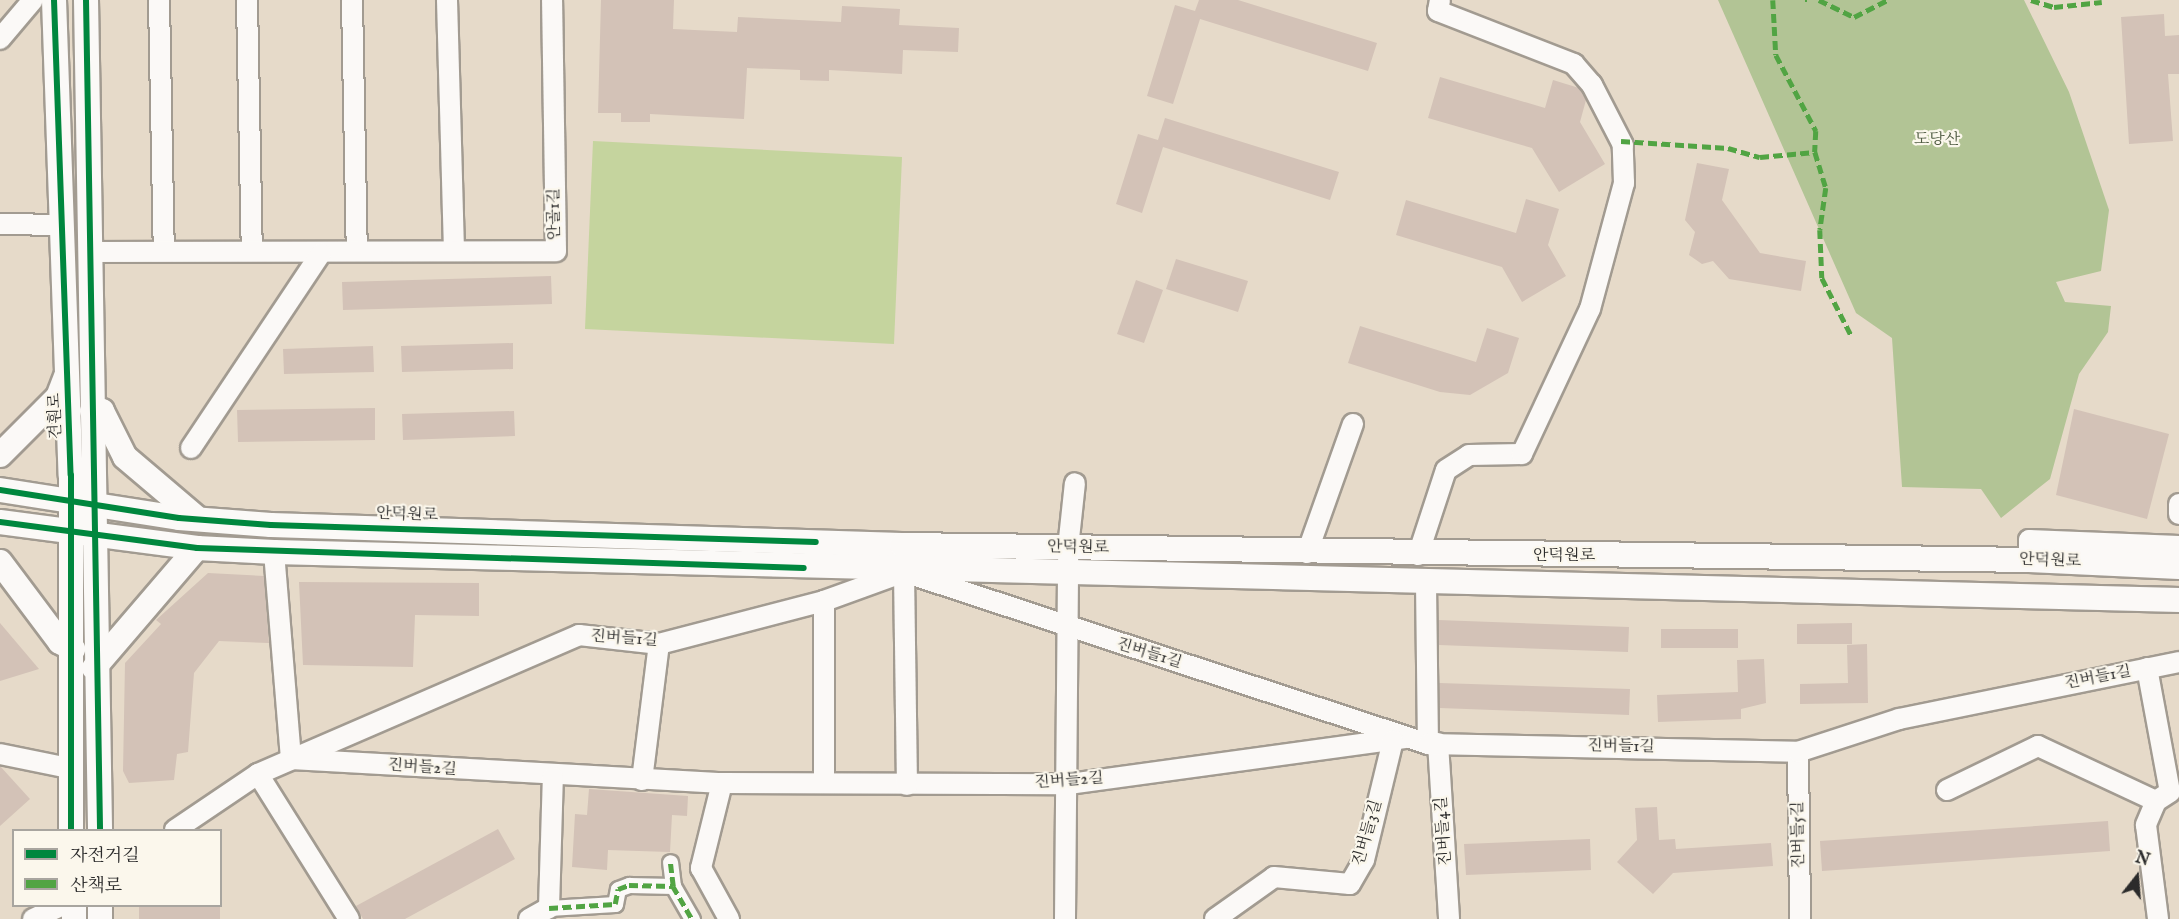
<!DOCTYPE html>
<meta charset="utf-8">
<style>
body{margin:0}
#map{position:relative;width:2179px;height:919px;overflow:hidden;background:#e6dac9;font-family:"IM FELL English","Noto Serif KR",serif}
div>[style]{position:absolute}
.green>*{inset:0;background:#c5d49e}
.forest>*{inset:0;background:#b2c495}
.building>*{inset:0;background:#d3c2b7}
.roads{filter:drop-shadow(2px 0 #a29b91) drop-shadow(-2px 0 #a29b91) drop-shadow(0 2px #a29b91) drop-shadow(0 -2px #a29b91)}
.pedestrian>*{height:15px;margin:-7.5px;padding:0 7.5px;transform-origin:7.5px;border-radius:7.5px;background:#fbf9f7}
.minor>*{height:20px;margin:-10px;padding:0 10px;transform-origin:10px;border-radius:10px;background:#fbf9f7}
.tertiary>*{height:24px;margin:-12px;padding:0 12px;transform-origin:12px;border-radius:12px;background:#fbf9f7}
.quiet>*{height:4.5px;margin-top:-2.25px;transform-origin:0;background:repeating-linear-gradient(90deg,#51a443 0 9px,transparent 0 13.5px)}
.cycleway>*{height:6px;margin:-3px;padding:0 3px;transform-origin:3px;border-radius:3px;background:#00873e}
span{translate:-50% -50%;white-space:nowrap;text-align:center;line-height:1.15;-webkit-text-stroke:4.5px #fbf7ec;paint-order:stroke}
.park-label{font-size:16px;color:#515d43}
.street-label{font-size:16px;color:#2b2b2b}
.legend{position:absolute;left:12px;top:829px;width:210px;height:78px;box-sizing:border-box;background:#fbf7ec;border:2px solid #a8a59f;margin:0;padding:8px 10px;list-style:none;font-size:18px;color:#2b2b2b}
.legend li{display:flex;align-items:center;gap:12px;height:30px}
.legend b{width:30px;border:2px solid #a8a59f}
.north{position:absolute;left:2107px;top:847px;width:60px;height:60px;-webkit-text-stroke:4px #fbf7ec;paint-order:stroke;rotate:17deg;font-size:16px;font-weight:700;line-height:24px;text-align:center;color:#2b2b2b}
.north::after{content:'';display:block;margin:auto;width:21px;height:27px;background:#2b2b2b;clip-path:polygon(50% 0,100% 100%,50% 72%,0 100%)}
</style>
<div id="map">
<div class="green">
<i style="clip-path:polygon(593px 141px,902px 157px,894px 344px,585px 329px)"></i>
</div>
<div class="forest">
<i style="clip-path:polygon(1718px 0,2024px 0,2069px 92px,2109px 210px,2101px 271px,2056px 282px,2065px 302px,2111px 306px,2108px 332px,2079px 374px,2050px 479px,2001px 518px,1981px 489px,1902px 487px,1892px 338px,1856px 313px)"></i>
</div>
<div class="building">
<i style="clip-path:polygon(601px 0,674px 0,673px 29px,737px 32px,738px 17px,841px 22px,842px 6px,900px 9px,899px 25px,959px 28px,958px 52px,903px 50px,902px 74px,829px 70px,829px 81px,800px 80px,800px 70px,747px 68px,744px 119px,650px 114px,650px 122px,621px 122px,621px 113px,598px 113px)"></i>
<i style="clip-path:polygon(1199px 0,1238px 0,1377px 43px,1368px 71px,1200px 19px,1173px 104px,1147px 96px,1175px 5px,1195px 11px)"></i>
<i style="clip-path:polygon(2164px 14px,2165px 36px,2179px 35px,2179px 74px,2168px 74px,2173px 141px,2129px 144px,2121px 17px)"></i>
<i style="clip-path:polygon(1440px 77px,1545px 108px,1553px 80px,1579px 88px,1586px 100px,1580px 122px,1605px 164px,1559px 192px,1532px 148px,1428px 118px)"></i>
<i style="clip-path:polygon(1165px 118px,1339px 172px,1330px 200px,1163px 147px,1142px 213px,1116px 204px,1138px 134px,1158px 140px)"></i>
<i style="clip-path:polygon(1697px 163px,1729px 169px,1722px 200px,1760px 253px,1806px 261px,1801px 291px,1729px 279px,1713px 261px,1702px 264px,1689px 255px,1695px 232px,1685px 220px)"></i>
<i style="clip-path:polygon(1526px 199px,1559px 209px,1548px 245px,1566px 276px,1522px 302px,1502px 267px,1396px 235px,1406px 200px,1516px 233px)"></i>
<i style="clip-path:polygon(1176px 259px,1248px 281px,1238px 312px,1166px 289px)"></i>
<i style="clip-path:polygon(551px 276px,552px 304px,343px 310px,342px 282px)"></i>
<i style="clip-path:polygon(1136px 280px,1163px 290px,1144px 343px,1117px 334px)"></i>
<i style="clip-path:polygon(1360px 326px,1476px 362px,1487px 328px,1519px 338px,1508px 373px,1470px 395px,1440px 392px,1348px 363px)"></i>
<i style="clip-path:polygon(513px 343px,513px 369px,402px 372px,401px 346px)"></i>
<i style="clip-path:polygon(373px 346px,374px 372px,284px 374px,283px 349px)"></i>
<i style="clip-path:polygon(375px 408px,375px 440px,238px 442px,237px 410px)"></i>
<i style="clip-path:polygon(2074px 409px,2169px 434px,2147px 519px,2056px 495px)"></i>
<i style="clip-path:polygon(514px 411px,515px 436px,403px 440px,402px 414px)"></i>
<i style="clip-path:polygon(208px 573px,264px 576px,269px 643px,219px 641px,194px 673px,188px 752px,177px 754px,174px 780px,129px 783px,123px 771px,125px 663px,161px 624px,156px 620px)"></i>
<i style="clip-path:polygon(299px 582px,479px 583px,479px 616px,415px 615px,413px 667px,303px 665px)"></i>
<i style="clip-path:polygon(1438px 620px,1629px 627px,1628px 652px,1439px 645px)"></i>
<i style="clip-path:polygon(0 623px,39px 669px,0 681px)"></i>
<i style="clip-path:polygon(1852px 623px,1852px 644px,1797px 644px,1797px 624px)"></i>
<i style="clip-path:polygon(1661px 629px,1738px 629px,1738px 648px,1661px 648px)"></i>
<i style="clip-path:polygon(1867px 644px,1868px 703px,1800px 704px,1800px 684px,1848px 683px,1847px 645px)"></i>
<i style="clip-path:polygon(1764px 659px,1766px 703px,1741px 709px,1741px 719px,1658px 722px,1657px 695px,1738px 692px,1737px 660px)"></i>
<i style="clip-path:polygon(1439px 683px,1630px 689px,1629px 715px,1440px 708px)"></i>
<i style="clip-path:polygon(0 766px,30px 799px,0 826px)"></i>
<i style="clip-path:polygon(589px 789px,688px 796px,687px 816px,672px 815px,670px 852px,608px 850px,607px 870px,572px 867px,575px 814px,587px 815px)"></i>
<i style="clip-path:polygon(1657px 807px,1659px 840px,1675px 839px,1676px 849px,1771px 843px,1773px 866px,1673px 873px,1653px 894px,1617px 862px,1637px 840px,1635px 808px)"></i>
<i style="clip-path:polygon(2108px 821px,2110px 851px,1822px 871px,1820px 841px)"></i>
<i style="clip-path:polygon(498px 829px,515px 859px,405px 919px,363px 919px,356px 906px)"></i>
<i style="clip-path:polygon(1590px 839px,1591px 870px,1466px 875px,1464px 844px)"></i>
<i style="clip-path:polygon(139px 906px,220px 906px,220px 919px,139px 919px)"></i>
</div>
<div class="roads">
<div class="pedestrian">
<i style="left:673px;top:886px;width:38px;rotate:60deg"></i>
<i style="left:549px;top:908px;width:66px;rotate:-3.5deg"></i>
<i style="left:615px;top:904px;width:15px;rotate:-79deg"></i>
<i style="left:618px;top:889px;width:12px;rotate:-20deg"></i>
<i style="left:629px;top:885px;width:44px;rotate:1.3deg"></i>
<i style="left:673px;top:886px;width:24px;rotate:-97deg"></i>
</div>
<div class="minor">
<i style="left:159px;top:0;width:251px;rotate:88.9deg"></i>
<i style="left:247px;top:0;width:251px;rotate:88.9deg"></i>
<i style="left:352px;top:0;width:250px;rotate:88.9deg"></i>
<i style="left:447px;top:0;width:250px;rotate:88.4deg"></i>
<i style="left:0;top:39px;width:51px;rotate:-49.8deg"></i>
<i style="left:0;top:224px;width:63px;rotate:0.9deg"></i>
<i style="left:92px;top:252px;width:464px;rotate:-0.1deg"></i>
<i style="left:556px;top:251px;width:251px;rotate:-90.9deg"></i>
<i style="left:191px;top:448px;width:234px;rotate:-56.3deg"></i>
<i style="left:2179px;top:504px;width:10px;rotate:90deg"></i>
<i style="left:274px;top:552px;width:208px;rotate:85.3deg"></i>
<i style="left:291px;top:759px;width:432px;rotate:3.2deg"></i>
<i style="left:722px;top:783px;width:347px;rotate:0.2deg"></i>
<i style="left:1069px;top:784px;width:340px;rotate:-7.8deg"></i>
<i style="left:1307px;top:553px;width:137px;rotate:-70.4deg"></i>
<i style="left:1418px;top:555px;width:89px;rotate:-71.8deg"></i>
<i style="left:1446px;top:470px;width:27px;rotate:-33deg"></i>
<i style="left:1469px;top:455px;width:53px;rotate:-1.1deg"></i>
<i style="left:1522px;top:454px;width:160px;rotate:-64.9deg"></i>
<i style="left:1590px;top:309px;width:131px;rotate:-74.9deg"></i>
<i style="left:1624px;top:183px;width:38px;rotate:-92deg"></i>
<i style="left:1623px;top:145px;width:68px;rotate:-117.3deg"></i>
<i style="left:1592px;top:85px;width:28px;rotate:-131deg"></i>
<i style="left:1574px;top:64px;width:146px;rotate:-158.7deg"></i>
<i style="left:1438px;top:11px;width:11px;rotate:-80deg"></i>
<i style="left:2029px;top:560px;width:20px;rotate:-90deg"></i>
<i style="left:2029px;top:540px;width:150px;rotate:2.3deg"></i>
<i style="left:904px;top:572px;width:213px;rotate:89.2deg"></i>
<i style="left:1426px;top:583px;width:161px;rotate:89.3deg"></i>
<i style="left:824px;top:601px;width:179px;rotate:90deg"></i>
<i style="left:2147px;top:668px;width:126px;rotate:79.5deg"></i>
<i style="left:2170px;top:792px;width:17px;rotate:147deg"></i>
<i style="left:2156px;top:801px;width:26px;rotate:113deg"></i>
<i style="left:2146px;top:825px;width:95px;rotate:82.7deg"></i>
<i style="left:1438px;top:743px;width:176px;rotate:86.4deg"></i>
<i style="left:1798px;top:752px;width:167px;rotate:89.3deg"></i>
<i style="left:0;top:754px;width:70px;rotate:11.5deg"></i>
<i style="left:258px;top:774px;width:171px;rotate:57.9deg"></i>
<i style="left:642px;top:780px;width:137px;rotate:-82.9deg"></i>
<i style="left:722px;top:783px;width:88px;rotate:103.9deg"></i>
<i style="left:701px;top:868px;width:58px;rotate:61.2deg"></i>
<i style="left:1947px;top:790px;width:101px;rotate:-25.8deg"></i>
<i style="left:2038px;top:746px;width:130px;rotate:25deg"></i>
<i style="left:175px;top:830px;width:100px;rotate:-34deg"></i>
<i style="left:258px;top:774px;width:350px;rotate:-23.4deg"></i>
<i style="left:579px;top:635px;width:81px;rotate:6.4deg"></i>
<i style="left:659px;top:644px;width:171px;rotate:-14.6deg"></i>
<i style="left:824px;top:601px;width:85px;rotate:-19.9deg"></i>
<i style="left:904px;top:572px;width:552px;rotate:18.17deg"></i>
<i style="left:1428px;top:744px;width:370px;rotate:1.2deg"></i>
<i style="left:1798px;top:752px;width:106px;rotate:-18.1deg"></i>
<i style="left:1899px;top:719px;width:286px;rotate:-11.5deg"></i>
<i style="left:33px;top:919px;width:31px;rotate:-25deg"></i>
<i style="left:529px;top:919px;width:23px;rotate:-29deg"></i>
<i style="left:549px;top:908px;width:131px;rotate:-88.3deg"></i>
<i style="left:1065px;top:919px;width:371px;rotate:-89.5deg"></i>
<i style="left:1068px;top:548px;width:65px;rotate:-83.9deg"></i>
<i style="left:1215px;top:919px;width:72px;rotate:-35.4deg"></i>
<i style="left:1274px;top:877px;width:76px;rotate:5.3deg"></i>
<i style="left:1350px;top:884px;width:28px;rotate:-60deg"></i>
<i style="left:1364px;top:860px;width:123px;rotate:-76.4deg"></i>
</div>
<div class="tertiary">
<i style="left:54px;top:0;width:475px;rotate:88deg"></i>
<i style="left:71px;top:475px;width:355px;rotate:90deg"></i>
<i style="left:86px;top:0;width:830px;rotate:89.03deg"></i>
<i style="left:92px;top:411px;width:10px"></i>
<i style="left:102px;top:411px;width:51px;rotate:63.4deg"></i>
<i style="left:125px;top:457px;width:96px;rotate:40.3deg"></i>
<i style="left:0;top:455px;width:82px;rotate:-45deg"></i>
<i style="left:58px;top:397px;width:22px;rotate:-69deg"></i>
<i style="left:0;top:490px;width:181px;rotate:8.9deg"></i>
<i style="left:179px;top:518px;width:92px;rotate:4.4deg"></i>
<i style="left:271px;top:525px;width:631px;rotate:1.82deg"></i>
<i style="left:902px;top:545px;width:1127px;rotate:0.76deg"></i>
<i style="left:2029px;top:560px;width:150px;rotate:2.7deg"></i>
<i style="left:0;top:522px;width:199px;rotate:7.5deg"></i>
<i style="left:197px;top:548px;width:77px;rotate:3deg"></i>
<i style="left:274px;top:552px;width:1906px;rotate:1.44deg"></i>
<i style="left:0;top:562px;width:100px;rotate:53.1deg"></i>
<i style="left:60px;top:642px;width:15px;rotate:28deg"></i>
<i style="left:94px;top:668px;width:158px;rotate:-49.4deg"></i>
<i style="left:100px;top:906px;width:13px;rotate:90deg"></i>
<i style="left:74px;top:919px;width:13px;rotate:-90deg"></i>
</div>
</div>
<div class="quiet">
<i style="left:1773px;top:0;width:55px;rotate:86.9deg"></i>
<i style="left:1776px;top:55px;width:86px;rotate:62.2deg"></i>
<i style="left:1816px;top:131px;width:21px;rotate:93deg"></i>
<i style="left:1815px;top:152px;width:38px;rotate:73deg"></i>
<i style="left:1826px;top:188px;width:42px;rotate:98.1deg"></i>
<i style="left:1820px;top:230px;width:48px;rotate:87.6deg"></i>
<i style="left:1822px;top:278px;width:66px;rotate:63deg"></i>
<i style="left:1805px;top:0;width:2px"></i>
<i style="left:1819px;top:0;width:39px;rotate:26deg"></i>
<i style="left:1854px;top:17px;width:38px;rotate:-27deg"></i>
<i style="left:2031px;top:0;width:24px;rotate:17deg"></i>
<i style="left:2054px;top:7px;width:48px;rotate:-5.9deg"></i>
<i style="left:1621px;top:141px;width:107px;rotate:3.7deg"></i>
<i style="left:1728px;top:148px;width:33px;rotate:16deg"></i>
<i style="left:1760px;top:157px;width:55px;rotate:-5.2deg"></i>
<i style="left:673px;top:886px;width:38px;rotate:60deg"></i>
<i style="left:549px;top:908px;width:66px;rotate:-3.5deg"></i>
<i style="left:615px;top:904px;width:15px;rotate:-79deg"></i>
<i style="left:618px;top:889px;width:12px;rotate:-20deg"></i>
<i style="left:629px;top:885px;width:44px;rotate:1.3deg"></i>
<i style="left:673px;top:886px;width:24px;rotate:-97deg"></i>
</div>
<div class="cycleway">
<i style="left:54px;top:0;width:475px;rotate:88deg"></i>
<i style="left:71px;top:475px;width:355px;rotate:90deg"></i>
<i style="left:86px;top:0;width:830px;rotate:89.03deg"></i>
<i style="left:0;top:490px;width:181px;rotate:8.9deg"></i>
<i style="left:179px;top:518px;width:92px;rotate:4.4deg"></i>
<i style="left:271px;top:525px;width:545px;rotate:1.79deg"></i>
<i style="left:0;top:522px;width:199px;rotate:7.5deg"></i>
<i style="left:197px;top:548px;width:607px;rotate:1.89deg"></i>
</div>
<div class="park-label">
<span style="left:1937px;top:140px">도당산</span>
</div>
<div class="street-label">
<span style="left:555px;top:214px;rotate:-91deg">안골1길</span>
<span style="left:56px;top:416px;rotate:-92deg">견훤로</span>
<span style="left:407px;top:515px;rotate:2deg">안덕원로</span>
<span style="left:1078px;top:548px;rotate:1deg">안덕원로</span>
<span style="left:1564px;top:556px">안덕원로</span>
<span style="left:2050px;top:561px;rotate:2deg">안덕원로</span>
<span style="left:624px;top:639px;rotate:4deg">진버들1길</span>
<span style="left:1149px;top:654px;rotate:17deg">진버들1길</span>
<span style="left:2098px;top:678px;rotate:-11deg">진버들1길</span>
<span style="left:1621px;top:747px;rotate:1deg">진버들1길</span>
<span style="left:422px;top:768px;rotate:4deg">진버들2길</span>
<span style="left:1069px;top:781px;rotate:-4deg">진버들2길</span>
<span style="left:1444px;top:831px;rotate:-94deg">진버들4길</span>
<span style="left:1368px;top:833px;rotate:-74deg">진버들3길</span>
<span style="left:1799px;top:835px;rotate:-91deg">진버들5길</span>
</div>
<ul class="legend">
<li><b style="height:8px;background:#00873e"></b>자전거길</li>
<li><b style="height:8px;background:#51a443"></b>산책로</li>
</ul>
<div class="north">N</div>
</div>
